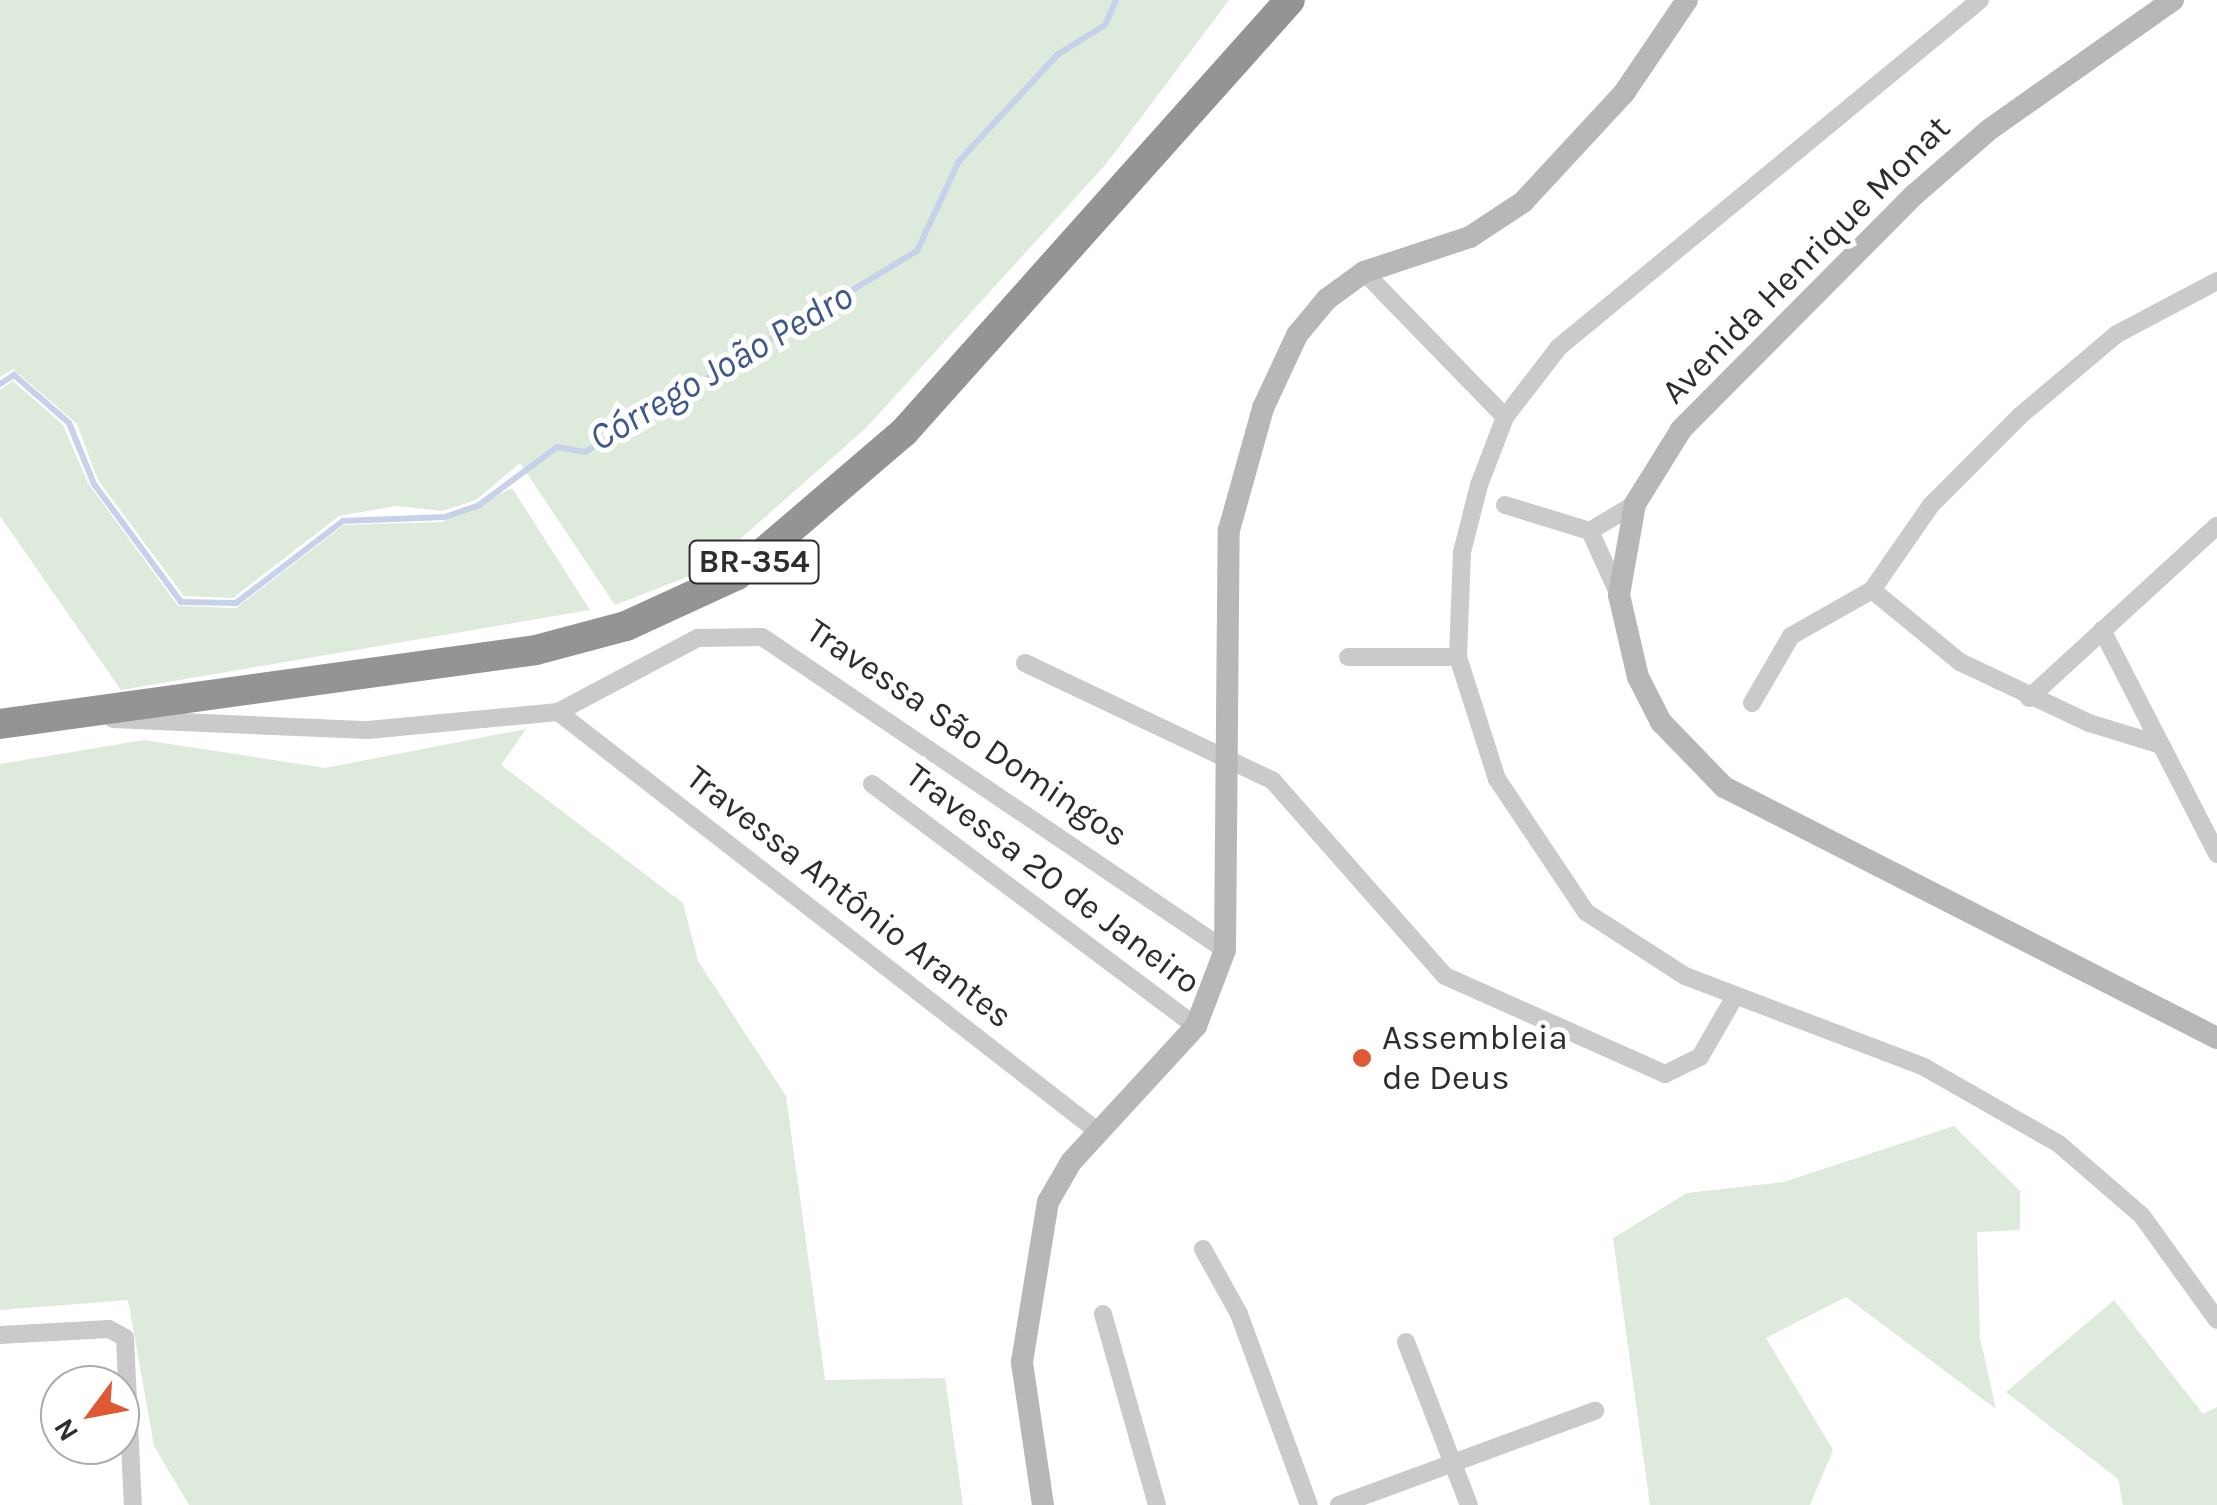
<!DOCTYPE html>
<meta charset="utf-8">
<style>
body{margin:0}
#map{position:relative;width:2217px;height:1505px;overflow:hidden;background:#fff;font-family:Karla,sans-serif}
div>[style]{position:absolute}
.green>*{inset:0;background:#deeadb}
.stream>*{height:6px;margin:-3px;padding:0 3px;transform-origin:3px;border-radius:3px;background:#c7d2ea}
.street>*{height:18px;margin:-9px;padding:0 9px;transform-origin:9px;border-radius:9px;background:#cacaca}
.secondary>*{height:22px;margin:-11px;padding:0 11px;transform-origin:11px;border-radius:11px;background:#b7b7b7}
.highway>*{height:30px;margin:-15px;padding:0 15px;transform-origin:15px;border-radius:15px;background:#949494}
.dots>*{width:28px;height:28px;translate:-50% -50%;box-sizing:border-box;border:5px solid #fff;border-radius:50%}
span{translate:-50% -50%;white-space:nowrap;text-align:center;line-height:1.15;-webkit-text-stroke:10px #fff;paint-order:stroke}
.shield-label span{padding:2px 8px;background:#fff;border:2px solid;border-radius:8px;-webkit-text-stroke-width:0}
.shield-label{font-size:32px;color:#2d2d2d;font-weight:700}
.street-label{font-size:35px;color:#2d2d2d}
.poi-label{font-size:35px;color:#2d2d2d}
.left{translate:0 -50%;text-align:left}
.water-label{font-size:38px;color:#3e578c;font-style:italic}
.north{position:absolute;left:40px;top:1365px;width:100px;height:100px;box-sizing:border-box;background:#fff;border:2px solid #ababab;border-radius:50%;rotate:238deg;font-size:28px;font-weight:700;line-height:40px;text-align:center;color:#2d2d2d}
.north::after{content:'';display:block;margin:auto;width:35px;height:45px;background:#df5934;clip-path:polygon(50% 0,100% 100%,50% 72%,0 100%)}
</style>
<div id="map">
<div class="green">
<i style="clip-path:polygon(0 0,1229px 0,1106px 164px,866px 428px,705px 570px,615px 605px,520px 463px,476px 500px,442px 511px,396px 506px,339px 516px,233px 598px,184px 596px,98px 480px,77px 424px,13px 369px,0 377px)"></i>
<i style="clip-path:polygon(13px 381px,63px 425px,88px 483px,178px 606px,236px 608px,344px 525px,442px 522px,512px 488px,590px 610px,121px 690px,0 516px,0 390px)"></i>
<i style="clip-path:polygon(526px 729px,501px 765px,683px 903px,698px 961px,786px 1096px,825px 1380px,945px 1378px,963px 1505px,189px 1505px,154px 1446px,128px 1300px,0 1310px,0 764px,144px 740px,325px 768px)"></i>
<i style="clip-path:polygon(1954px 1126px,2020px 1191px,2020px 1230px,1977px 1232px,1980px 1338px,1996px 1409px,1846px 1297px,1766px 1338px,1833px 1450px,1810px 1505px,1650px 1505px,1613px 1238px,1687px 1193px,1784px 1182px)"></i>
<i style="clip-path:polygon(2114px 1300px,2203px 1414px,2217px 1407px,2217px 1505px,2123px 1505px,2118px 1479px,2006px 1392px)"></i>
</div>
<div class="stream">
<i style="left:0;top:384px;width:17px;rotate:-33deg"></i>
<i style="left:14px;top:375px;width:73px;rotate:41.1deg"></i>
<i style="left:69px;top:423px;width:66px;rotate:67.7deg"></i>
<i style="left:94px;top:484px;width:147px;rotate:53.6deg"></i>
<i style="left:181px;top:602px;width:55px;rotate:1deg"></i>
<i style="left:236px;top:603px;width:135px;rotate:-37.5deg"></i>
<i style="left:343px;top:521px;width:102px;rotate:-2.2deg"></i>
<i style="left:445px;top:517px;width:36px;rotate:-19deg"></i>
<i style="left:479px;top:505px;width:97px;rotate:-36.6deg"></i>
<i style="left:557px;top:447px;width:28px;rotate:10deg"></i>
<i style="left:585px;top:452px;width:388px;rotate:-31.2deg"></i>
<i style="left:917px;top:251px;width:99px;rotate:-65deg"></i>
<i style="left:959px;top:161px;width:144px;rotate:-47.2deg"></i>
<i style="left:1057px;top:55px;width:57px;rotate:-32deg"></i>
<i style="left:1105px;top:25px;width:27px;rotate:-66deg"></i>
</div>
<div class="street">
<i style="left:1980px;top:0;width:546px;rotate:140.5deg"></i>
<i style="left:1559px;top:347px;width:88px;rotate:127.6deg"></i>
<i style="left:1505px;top:417px;width:73px;rotate:110.9deg"></i>
<i style="left:1479px;top:485px;width:69px;rotate:104.2deg"></i>
<i style="left:1462px;top:552px;width:105px;rotate:92.2deg"></i>
<i style="left:1458px;top:657px;width:128px;rotate:72.3deg"></i>
<i style="left:1497px;top:779px;width:160px;rotate:56.2deg"></i>
<i style="left:1586px;top:912px;width:118px;rotate:32.9deg"></i>
<i style="left:1685px;top:976px;width:256px;rotate:20.8deg"></i>
<i style="left:1924px;top:1067px;width:155px;rotate:29.7deg"></i>
<i style="left:2059px;top:1144px;width:110px;rotate:40.9deg"></i>
<i style="left:2142px;top:1216px;width:128px;rotate:54.2deg"></i>
<i style="left:1364px;top:272px;width:202px;rotate:45.8deg"></i>
<i style="left:1505px;top:505px;width:89px;rotate:17deg"></i>
<i style="left:1590px;top:531px;width:70px;rotate:65.6deg"></i>
<i style="left:1590px;top:531px;width:52px;rotate:-31deg"></i>
<i style="left:1872px;top:590px;width:103px;rotate:-55.2deg"></i>
<i style="left:1931px;top:505px;width:127px;rotate:-45deg"></i>
<i style="left:2021px;top:415px;width:126px;rotate:-40.2deg"></i>
<i style="left:2117px;top:334px;width:113px;rotate:-27.9deg"></i>
<i style="left:1872px;top:590px;width:114px;rotate:39.3deg"></i>
<i style="left:1960px;top:662px;width:143px;rotate:25.3deg"></i>
<i style="left:2089px;top:723px;width:75px;rotate:17deg"></i>
<i style="left:2102px;top:630px;width:252px;rotate:62.8deg"></i>
<i style="left:1348px;top:657px;width:110px"></i>
<i style="left:1025px;top:663px;width:275px;rotate:25.4deg"></i>
<i style="left:1273px;top:781px;width:260px;rotate:48.6deg"></i>
<i style="left:1445px;top:976px;width:241px;rotate:24deg"></i>
<i style="left:1665px;top:1074px;width:39px;rotate:-26deg"></i>
<i style="left:1700px;top:1057px;width:68px;rotate:-60deg"></i>
<i style="left:2029px;top:698px;width:255px;rotate:-42.5deg"></i>
<i style="left:1752px;top:703px;width:78px;rotate:-59.8deg"></i>
<i style="left:1791px;top:636px;width:93px;rotate:-29.6deg"></i>
<i style="left:558px;top:712px;width:686px;rotate:37.84deg"></i>
<i style="left:113px;top:719px;width:255px;rotate:2.5deg"></i>
<i style="left:368px;top:730px;width:191px;rotate:-5.4deg"></i>
<i style="left:558px;top:712px;width:158px;rotate:-27.9deg"></i>
<i style="left:698px;top:638px;width:64px;rotate:-0.9deg"></i>
<i style="left:762px;top:637px;width:559px;rotate:34.06deg"></i>
<i style="left:872px;top:784px;width:404px;rotate:36.8deg"></i>
<i style="left:1203px;top:1249px;width:74px;rotate:61deg"></i>
<i style="left:1239px;top:1314px;width:203px;rotate:69.9deg"></i>
<i style="left:1103px;top:1314px;width:198px;rotate:74.2deg"></i>
<i style="left:0;top:1335px;width:109px;rotate:-3.2deg"></i>
<i style="left:109px;top:1329px;width:18px;rotate:29deg"></i>
<i style="left:125px;top:1338px;width:167px;rotate:87.3deg"></i>
<i style="left:1406px;top:1342px;width:175px;rotate:68.9deg"></i>
<i style="left:1339px;top:1505px;width:273px;rotate:-20.2deg"></i>
</div>
<div class="secondary">
<i style="left:2173px;top:0;width:224px;rotate:144.8deg"></i>
<i style="left:1990px;top:129px;width:101px;rotate:139deg"></i>
<i style="left:1914px;top:195px;width:331px;rotate:134.8deg"></i>
<i style="left:1681px;top:430px;width:87px;rotate:121.9deg"></i>
<i style="left:1635px;top:504px;width:92px;rotate:100deg"></i>
<i style="left:1619px;top:595px;width:84px;rotate:77deg"></i>
<i style="left:1638px;top:677px;width:51px;rotate:62.9deg"></i>
<i style="left:1661px;top:722px;width:91px;rotate:45.9deg"></i>
<i style="left:1724px;top:787px;width:553px;rotate:26.98deg"></i>
<i style="left:1043px;top:1505px;width:145px;rotate:-98.4deg"></i>
<i style="left:1022px;top:1362px;width:162px;rotate:-80.8deg"></i>
<i style="left:1048px;top:1202px;width:46px;rotate:-60.1deg"></i>
<i style="left:1071px;top:1162px;width:185px;rotate:-47.4deg"></i>
<i style="left:1196px;top:1026px;width:81px;rotate:-69.1deg"></i>
<i style="left:1225px;top:950px;width:420px;rotate:-89.5deg"></i>
<i style="left:1229px;top:530px;width:127px;rotate:-74.4deg"></i>
<i style="left:1263px;top:408px;width:81px;rotate:-65deg"></i>
<i style="left:1297px;top:335px;width:47px;rotate:-50.2deg"></i>
<i style="left:1327px;top:299px;width:46px;rotate:-36.1deg"></i>
<i style="left:1364px;top:272px;width:112px;rotate:-18.3deg"></i>
<i style="left:1470px;top:237px;width:64px;rotate:-33.4deg"></i>
<i style="left:1523px;top:202px;width:149px;rotate:-47.2deg"></i>
<i style="left:1624px;top:93px;width:112px;rotate:-55.9deg"></i>
</div>
<div class="highway">
<i style="left:0;top:724px;width:541px;rotate:-7.86deg"></i>
<i style="left:536px;top:650px;width:93px;rotate:-14.9deg"></i>
<i style="left:626px;top:626px;width:122px;rotate:-24.7deg"></i>
<i style="left:737px;top:575px;width:220px;rotate:-40.6deg"></i>
<i style="left:904px;top:432px;width:579px;rotate:-48.22deg"></i>
</div>
<div class="dots">
<i style="left:1362px;top:1058px;background:#df5934"></i>
</div>
<div class="shield-label">
<span style="left:754px;top:562px">BR-354</span>
</div>
<div class="street-label">
<span style="left:1806px;top:260px;rotate:-45deg">Avenida Henrique Monat</span>
<span style="left:967px;top:733px;rotate:34deg">Travessa São Domingos</span>
<span style="left:1053px;top:879px;rotate:37deg">Travessa 20 de Janeiro</span>
<span style="left:849px;top:897px;rotate:38deg">Travessa Antônio Arantes</span>
</div>
<div class="poi-label">
<span class="left" style="left:1382px;top:1058px">Assembleia<br>de Deus</span>
</div>
<div class="water-label">
<span style="left:721px;top:367px;rotate:-30deg">Córrego João Pedro</span>
</div>
<div class="north">N</div>
</div>
